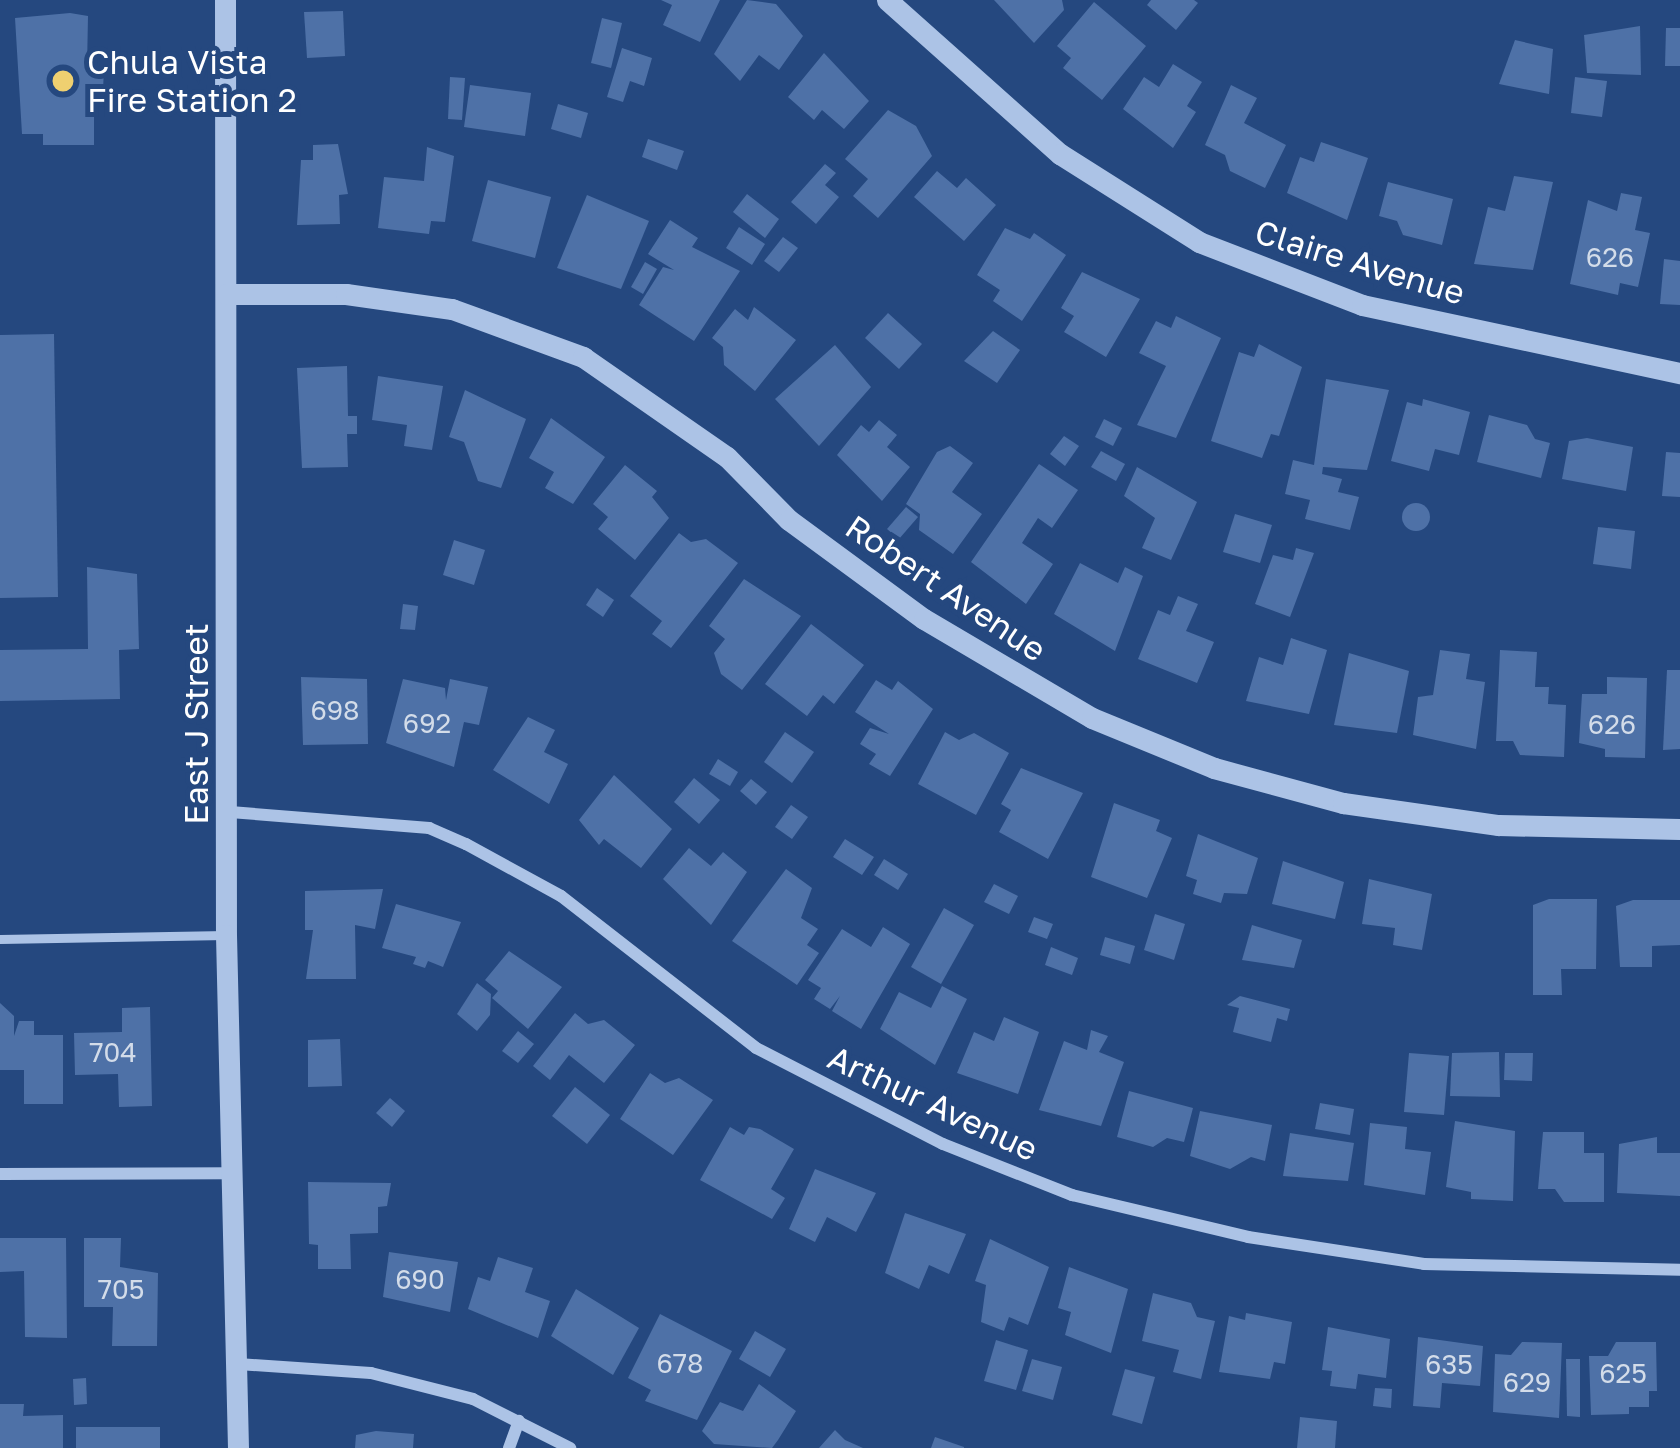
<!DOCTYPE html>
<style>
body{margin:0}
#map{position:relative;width:1680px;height:1448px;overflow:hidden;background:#25487f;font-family:"Golos Text",sans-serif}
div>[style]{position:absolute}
.building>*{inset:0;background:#4e71a7}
.round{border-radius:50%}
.service>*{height:9px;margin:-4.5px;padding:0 4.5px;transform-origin:4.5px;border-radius:4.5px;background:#acc3e6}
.minor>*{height:12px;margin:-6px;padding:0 6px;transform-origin:6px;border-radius:6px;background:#acc3e6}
.tertiary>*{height:21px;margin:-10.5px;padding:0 10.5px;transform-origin:10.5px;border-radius:10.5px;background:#acc3e6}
.dots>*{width:33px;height:33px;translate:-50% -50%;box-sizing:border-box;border:6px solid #25487f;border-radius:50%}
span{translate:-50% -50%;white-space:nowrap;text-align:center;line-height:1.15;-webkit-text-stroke:10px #25487f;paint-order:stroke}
.number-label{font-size:27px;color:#d3dce9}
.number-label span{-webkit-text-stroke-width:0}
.poi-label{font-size:33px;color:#fff}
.left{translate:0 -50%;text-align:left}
.street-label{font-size:33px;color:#fff}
</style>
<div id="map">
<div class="building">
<i style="clip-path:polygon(661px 0,720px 0,700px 42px,663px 25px,672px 5px)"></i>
<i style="clip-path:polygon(747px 0,776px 4px,803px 36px,779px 70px,759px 55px,740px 81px,714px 54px)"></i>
<i style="clip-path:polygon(994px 0,1062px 0,1064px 10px,1034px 43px)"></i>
<i style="clip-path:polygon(1151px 0,1194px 0,1198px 3px,1176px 30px,1147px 5px)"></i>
<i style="clip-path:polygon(1094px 2px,1146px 46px,1102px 100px,1063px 68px,1071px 58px,1057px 46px)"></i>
<i style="clip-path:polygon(343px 11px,345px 56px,307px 58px,304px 12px)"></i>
<i style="clip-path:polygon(70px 13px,88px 16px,87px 68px,104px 68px,103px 91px,94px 91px,94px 145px,43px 145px,43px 134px,22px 134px,15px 18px)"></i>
<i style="clip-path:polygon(602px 18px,622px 23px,611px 68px,591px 63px)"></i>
<i style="clip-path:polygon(1640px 26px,1641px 75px,1587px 73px,1584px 35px)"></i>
<i style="clip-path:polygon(1666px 28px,1680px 28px,1680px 66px,1665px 66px)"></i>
<i style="clip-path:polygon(1515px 40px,1553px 49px,1549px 94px,1499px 84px)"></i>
<i style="clip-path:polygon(622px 48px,652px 58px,644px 86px,630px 81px,623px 102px,607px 97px)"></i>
<i style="clip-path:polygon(824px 53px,869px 101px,844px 129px,822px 110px,814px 120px,788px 97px)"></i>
<i style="clip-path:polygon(1173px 64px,1202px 82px,1187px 106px,1196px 112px,1173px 148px,1123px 109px,1144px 77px,1159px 87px)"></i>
<i style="clip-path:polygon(450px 77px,465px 78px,462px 120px,448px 119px)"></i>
<i style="clip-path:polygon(1575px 77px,1607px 81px,1602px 117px,1571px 113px)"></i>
<i style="clip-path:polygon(470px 85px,531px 93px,525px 136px,464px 127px)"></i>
<i style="clip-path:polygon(1231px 85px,1257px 98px,1244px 123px,1286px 145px,1265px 188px,1230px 171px,1225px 155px,1205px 145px)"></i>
<i style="clip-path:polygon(558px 104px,588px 113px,581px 138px,551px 129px)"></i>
<i style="clip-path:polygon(888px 110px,916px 126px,932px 156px,878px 218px,853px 196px,868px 179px,845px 159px)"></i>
<i style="clip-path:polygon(648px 139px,684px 151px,677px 170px,642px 157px)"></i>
<i style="clip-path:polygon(1321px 142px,1368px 158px,1347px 220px,1287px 193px,1300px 157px,1314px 162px)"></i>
<i style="clip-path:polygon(338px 144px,348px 194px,339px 195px,340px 224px,297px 225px,301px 160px,313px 160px,313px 145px)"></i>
<i style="clip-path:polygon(427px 147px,454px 156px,445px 222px,431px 221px,429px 234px,378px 228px,384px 177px,424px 181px)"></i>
<i style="clip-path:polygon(825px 164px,836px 173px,825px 185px,839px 197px,816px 224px,791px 202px)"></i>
<i style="clip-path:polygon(937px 171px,957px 188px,966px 178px,996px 205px,964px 241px,914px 197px)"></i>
<i style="clip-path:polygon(1514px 176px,1553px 182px,1533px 270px,1474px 264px,1488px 207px,1505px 211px)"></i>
<i style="clip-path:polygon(488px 180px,551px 197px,535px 258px,472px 241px)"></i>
<i style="clip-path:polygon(1388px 182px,1453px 199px,1442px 245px,1403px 235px,1397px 221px,1379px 216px)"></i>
<i style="clip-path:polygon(1621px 193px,1642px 197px,1635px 230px,1650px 233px,1638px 287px,1620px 283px,1618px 295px,1570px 284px,1588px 200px,1617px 211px)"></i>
<i style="clip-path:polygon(747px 194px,779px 219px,765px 238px,733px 212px)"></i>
<i style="clip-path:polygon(587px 195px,649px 221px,621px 289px,557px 268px)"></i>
<i style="clip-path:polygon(670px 220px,698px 238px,692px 247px,740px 271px,694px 341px,639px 305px,663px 267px,674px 270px,648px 254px)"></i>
<i style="clip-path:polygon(739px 227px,765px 244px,752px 265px,726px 248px)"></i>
<i style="clip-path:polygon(1005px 228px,1030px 239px,1034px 233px,1066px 255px,1022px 321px,993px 301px,1000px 290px,977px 275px)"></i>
<i style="clip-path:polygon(783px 237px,798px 248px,779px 272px,764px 261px)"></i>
<i style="clip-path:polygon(1664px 259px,1680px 261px,1680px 305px,1660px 304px)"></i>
<i style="clip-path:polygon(645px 262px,657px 269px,643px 294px,631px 287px)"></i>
<i style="clip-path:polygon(1082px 272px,1140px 299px,1106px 357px,1064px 332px,1074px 316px,1061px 308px)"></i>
<i style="clip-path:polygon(754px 307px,796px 340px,755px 391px,724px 365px,723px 347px,712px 338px,735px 309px,748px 320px)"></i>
<i style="clip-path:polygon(888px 313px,922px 344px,899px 369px,865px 338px)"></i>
<i style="clip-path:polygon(1176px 316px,1221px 338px,1176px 438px,1137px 425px,1166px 366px,1139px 353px,1156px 321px,1171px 328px)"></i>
<i style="clip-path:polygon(993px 331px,1020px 350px,997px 383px,964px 361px)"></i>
<i style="clip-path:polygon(54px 334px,58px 597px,0 598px,0 335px)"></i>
<i style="clip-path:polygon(1259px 344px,1302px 367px,1279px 436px,1271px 434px,1262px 458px,1211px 441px,1239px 352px,1254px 357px)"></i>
<i style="clip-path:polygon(835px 345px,871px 387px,819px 446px,775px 399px)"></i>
<i style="clip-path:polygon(347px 366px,348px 416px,357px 416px,357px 434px,347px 434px,348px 467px,302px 468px,297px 368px)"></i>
<i style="clip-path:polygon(378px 376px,443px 386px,432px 450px,404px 446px,407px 425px,372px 420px)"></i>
<i style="clip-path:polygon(1326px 379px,1389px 390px,1367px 470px,1323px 467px,1322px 474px,1342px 479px,1338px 492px,1359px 497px,1350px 530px,1305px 519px,1310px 500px,1285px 494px,1293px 460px,1314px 465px)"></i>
<i style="clip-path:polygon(465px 390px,526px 419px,501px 488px,478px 481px,464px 442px,449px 437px)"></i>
<i style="clip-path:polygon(1423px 399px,1470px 412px,1459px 455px,1435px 449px,1429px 471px,1391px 461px,1407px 402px,1422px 406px)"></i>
<i style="clip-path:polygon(1489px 415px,1527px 425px,1535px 439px,1550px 443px,1541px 478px,1477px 462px)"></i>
<i style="clip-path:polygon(551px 418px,605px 457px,573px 504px,545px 488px,554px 472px,529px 458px)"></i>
<i style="clip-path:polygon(1104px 419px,1122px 428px,1113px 446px,1095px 437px)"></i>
<i style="clip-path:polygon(879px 420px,897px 435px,887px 447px,910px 467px,882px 501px,837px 455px,861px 425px,869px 432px)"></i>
<i style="clip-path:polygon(1064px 436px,1079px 446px,1065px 466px,1050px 454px)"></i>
<i style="clip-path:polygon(1587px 438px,1633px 447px,1626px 491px,1562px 479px,1569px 441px)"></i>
<i style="clip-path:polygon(950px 446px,973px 463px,952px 492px,982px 514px,953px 554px,919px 530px,920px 514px,906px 504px,937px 452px)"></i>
<i style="clip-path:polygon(1101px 451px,1125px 464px,1116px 481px,1091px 467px)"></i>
<i style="clip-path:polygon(1666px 452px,1680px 453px,1680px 497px,1662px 496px)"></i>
<i style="clip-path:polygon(1039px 464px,1078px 490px,1052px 528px,1038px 518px,1022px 543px,1053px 564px,1026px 604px,971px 562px)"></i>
<i style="clip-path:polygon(625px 465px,657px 491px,652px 497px,669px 518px,635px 560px,598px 529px,608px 517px,593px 504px)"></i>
<i style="clip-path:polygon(1137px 467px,1197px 502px,1171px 560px,1142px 548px,1155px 518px,1124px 496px)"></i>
<i class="round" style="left:1402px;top:503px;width:28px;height:28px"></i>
<i style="clip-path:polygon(906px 507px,918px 517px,899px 539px,887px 529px)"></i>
<i style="clip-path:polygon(1235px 514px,1272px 525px,1260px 563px,1223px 552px)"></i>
<i style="clip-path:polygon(1598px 527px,1635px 531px,1631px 569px,1593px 564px)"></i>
<i style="clip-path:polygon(679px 533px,691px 542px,706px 539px,738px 563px,671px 648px,652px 634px,662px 621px,630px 596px)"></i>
<i style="clip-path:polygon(454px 540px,485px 550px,474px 585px,443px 575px)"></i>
<i style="clip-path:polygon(1296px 548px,1314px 553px,1290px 617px,1255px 604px,1273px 555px,1293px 560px)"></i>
<i style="clip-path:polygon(1080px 563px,1118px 583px,1125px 567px,1143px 576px,1115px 651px,1054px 614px)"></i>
<i style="clip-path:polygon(87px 567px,137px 574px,139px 649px,119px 650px,120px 699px,0 701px,0 650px,88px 649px)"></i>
<i style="clip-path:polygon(744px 579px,801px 616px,742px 690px,721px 674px,714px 653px,725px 639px,709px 626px)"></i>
<i style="clip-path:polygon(597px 588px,614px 600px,603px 617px,586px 605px)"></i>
<i style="clip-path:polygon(1178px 596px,1198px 604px,1186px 631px,1214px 642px,1197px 683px,1138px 659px,1158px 610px,1170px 615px)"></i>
<i style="clip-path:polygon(403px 604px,418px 606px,415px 630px,400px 629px)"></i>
<i style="clip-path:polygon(811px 624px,864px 665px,834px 704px,823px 695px,807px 716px,765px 684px)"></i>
<i style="clip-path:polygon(1291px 638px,1327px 650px,1309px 714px,1246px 701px,1259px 657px,1283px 665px)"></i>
<i style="clip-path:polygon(1440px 650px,1470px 654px,1466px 679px,1485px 682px,1476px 749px,1413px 735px,1418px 697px,1433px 695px)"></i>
<i style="clip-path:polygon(1500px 650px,1537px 652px,1535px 687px,1549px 687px,1548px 704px,1566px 705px,1564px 757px,1520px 755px,1513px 741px,1496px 741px)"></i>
<i style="clip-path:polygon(1349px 653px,1409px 671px,1397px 733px,1334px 725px)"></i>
<i style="clip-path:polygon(1667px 670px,1680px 670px,1680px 749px,1663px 750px)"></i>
<i style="clip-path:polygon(301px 677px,367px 679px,368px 744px,303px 745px)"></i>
<i style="clip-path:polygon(1607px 677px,1647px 678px,1645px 758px,1605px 757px,1605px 749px,1579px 743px,1582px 694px,1607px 694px)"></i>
<i style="clip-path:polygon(403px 679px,445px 688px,446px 700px,450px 679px,488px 687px,479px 725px,464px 722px,454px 767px,386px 743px)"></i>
<i style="clip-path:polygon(876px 680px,892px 690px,898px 681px,933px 709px,890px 776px,869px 764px,876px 754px,860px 744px,870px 728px,889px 734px,855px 712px)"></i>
<i style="clip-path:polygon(528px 717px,555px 730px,544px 752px,568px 764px,549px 804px,493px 770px)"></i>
<i style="clip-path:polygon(785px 732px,814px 752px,792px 783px,764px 762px)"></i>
<i style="clip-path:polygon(945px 732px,959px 740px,974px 733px,1009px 753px,976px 815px,918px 784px)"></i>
<i style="clip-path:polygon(718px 759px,738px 772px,730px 786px,709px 774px)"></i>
<i style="clip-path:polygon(1021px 768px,1083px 793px,1048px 859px,999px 832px,1011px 810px,1001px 804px)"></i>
<i style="clip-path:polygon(614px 775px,672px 829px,641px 868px,604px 839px,599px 845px,579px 820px)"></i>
<i style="clip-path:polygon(694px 778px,720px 800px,699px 824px,674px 802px)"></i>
<i style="clip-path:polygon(751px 779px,767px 792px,756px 805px,740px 791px)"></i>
<i style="clip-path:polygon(1114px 803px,1160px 820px,1156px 831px,1172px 838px,1147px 898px,1091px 877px)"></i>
<i style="clip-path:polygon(791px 805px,808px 817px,792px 839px,775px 827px)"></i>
<i style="clip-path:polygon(1198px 834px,1258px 858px,1247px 894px,1224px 893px,1221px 903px,1193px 894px,1197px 880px,1186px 876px)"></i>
<i style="clip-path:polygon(845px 839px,874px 857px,862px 875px,833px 857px)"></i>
<i style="clip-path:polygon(689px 848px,711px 866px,723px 852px,747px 872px,711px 925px,663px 879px)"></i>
<i style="clip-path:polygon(884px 859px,908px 874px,898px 890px,874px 875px)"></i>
<i style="clip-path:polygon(1283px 861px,1344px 882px,1335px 919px,1272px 904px)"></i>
<i style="clip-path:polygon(786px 869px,812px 888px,801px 918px,818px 929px,807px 945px,819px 953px,797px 985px,732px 941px)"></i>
<i style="clip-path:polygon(1369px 879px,1432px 894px,1422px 950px,1393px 945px,1395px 928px,1362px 924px)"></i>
<i style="clip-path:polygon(994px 884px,1018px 896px,1009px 914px,984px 902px)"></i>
<i style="clip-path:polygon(383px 889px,375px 929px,355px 925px,356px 979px,306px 979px,313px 930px,305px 930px,305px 891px)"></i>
<i style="clip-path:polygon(1549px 899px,1597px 899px,1596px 969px,1561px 969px,1562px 995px,1533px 995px,1533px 905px)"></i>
<i style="clip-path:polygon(1633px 900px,1680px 900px,1680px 945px,1652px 946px,1652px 967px,1620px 967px,1616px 906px)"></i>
<i style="clip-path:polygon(396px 904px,461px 922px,443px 967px,428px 961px,425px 968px,413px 964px,416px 957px,382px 948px)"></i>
<i style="clip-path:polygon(944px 908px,974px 925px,941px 984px,911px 967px)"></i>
<i style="clip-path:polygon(1155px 914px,1185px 924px,1174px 960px,1144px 950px)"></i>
<i style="clip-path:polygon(1034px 917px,1053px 924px,1047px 939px,1028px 932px)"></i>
<i style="clip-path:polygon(1252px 925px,1302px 940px,1294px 968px,1242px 960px)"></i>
<i style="clip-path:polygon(883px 927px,910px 944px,861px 1029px,832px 1011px,840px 996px,830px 1009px,814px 999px,821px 988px,808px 980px,842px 929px,871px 947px)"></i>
<i style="clip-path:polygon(1105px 937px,1135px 946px,1130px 964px,1100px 955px)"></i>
<i style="clip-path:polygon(1051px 947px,1078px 958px,1072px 975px,1045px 965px)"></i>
<i style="clip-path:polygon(509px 951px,562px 987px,528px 1029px,492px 998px,498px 991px,485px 980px)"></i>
<i style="clip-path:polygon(477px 983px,491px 994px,490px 1015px,477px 1031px,457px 1014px)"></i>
<i style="clip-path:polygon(942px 986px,967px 999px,935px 1065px,880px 1029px,899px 992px,931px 1008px)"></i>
<i style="clip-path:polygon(1240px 996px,1290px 1009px,1287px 1021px,1277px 1018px,1271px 1042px,1233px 1032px,1239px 1008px,1227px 1005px)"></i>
<i style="clip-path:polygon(0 1003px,14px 1016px,14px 1036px,19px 1021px,34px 1021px,34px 1035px,63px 1035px,63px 1104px,24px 1104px,24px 1070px,0 1070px)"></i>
<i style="clip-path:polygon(150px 1007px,152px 1106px,119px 1107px,118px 1074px,75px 1075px,74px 1033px,122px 1032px,122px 1008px)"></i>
<i style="clip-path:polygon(575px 1013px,588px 1024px,604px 1020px,635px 1045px,604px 1083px,569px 1055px,550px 1080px,533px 1066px)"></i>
<i style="clip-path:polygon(1004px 1017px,1039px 1032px,1018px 1094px,957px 1073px,974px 1032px,994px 1041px)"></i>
<i style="clip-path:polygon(1091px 1030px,1108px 1036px,1099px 1052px,1124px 1062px,1101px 1126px,1039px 1110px,1064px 1041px,1087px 1050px)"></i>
<i style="clip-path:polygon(518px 1031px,534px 1044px,518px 1063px,502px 1051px)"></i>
<i style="clip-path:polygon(340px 1039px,342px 1086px,308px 1087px,308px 1040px)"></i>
<i style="clip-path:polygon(1499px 1052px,1500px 1097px,1450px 1096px,1452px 1053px)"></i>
<i style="clip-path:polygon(1409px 1053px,1449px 1056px,1444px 1115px,1404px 1112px)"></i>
<i style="clip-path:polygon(1505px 1053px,1533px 1053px,1532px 1081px,1504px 1080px)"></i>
<i style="clip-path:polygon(650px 1073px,665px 1083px,679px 1078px,713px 1100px,673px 1155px,620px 1119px)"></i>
<i style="clip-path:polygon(575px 1087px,610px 1115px,587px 1144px,552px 1116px)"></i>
<i style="clip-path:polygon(1129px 1091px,1193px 1108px,1184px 1142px,1167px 1138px,1153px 1147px,1117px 1137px)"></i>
<i style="clip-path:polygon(390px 1098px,405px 1111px,392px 1127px,376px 1113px)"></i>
<i style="clip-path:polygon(1320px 1103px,1354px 1109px,1350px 1135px,1315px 1129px)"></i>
<i style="clip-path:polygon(1200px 1111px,1272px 1125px,1265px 1161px,1251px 1157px,1230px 1169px,1190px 1156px)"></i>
<i style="clip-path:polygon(1455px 1121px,1515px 1131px,1513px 1201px,1471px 1199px,1471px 1192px,1446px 1187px)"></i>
<i style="clip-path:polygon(1370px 1123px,1407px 1127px,1405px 1149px,1431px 1152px,1425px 1195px,1364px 1185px)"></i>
<i style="clip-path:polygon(730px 1127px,744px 1135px,749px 1127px,760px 1129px,794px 1149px,771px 1189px,785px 1198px,772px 1219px,700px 1180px)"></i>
<i style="clip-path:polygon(1543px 1132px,1584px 1132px,1584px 1153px,1604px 1153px,1604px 1202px,1564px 1202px,1555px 1189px,1538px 1189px)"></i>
<i style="clip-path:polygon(1290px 1133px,1354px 1143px,1348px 1181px,1283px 1176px)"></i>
<i style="clip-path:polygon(1657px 1137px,1657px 1153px,1680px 1153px,1680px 1196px,1617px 1193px,1619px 1144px)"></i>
<i style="clip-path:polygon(815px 1169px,876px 1193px,856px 1232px,827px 1217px,815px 1242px,789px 1229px)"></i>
<i style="clip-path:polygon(308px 1182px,391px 1183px,387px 1206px,378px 1207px,378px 1233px,350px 1234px,351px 1269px,318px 1269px,318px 1245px,309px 1244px)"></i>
<i style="clip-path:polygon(905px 1213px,966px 1234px,949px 1274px,929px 1265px,919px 1289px,885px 1273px)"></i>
<i style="clip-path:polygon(0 1238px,66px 1238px,67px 1338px,25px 1337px,24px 1271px,0 1272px)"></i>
<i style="clip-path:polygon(84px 1238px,121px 1238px,120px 1267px,158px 1273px,157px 1346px,112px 1346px,113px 1307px,84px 1307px)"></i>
<i style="clip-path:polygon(990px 1239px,1049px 1267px,1028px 1325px,1009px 1317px,1004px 1331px,981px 1322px,986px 1285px,975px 1281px)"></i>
<i style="clip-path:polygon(389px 1252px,458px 1262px,450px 1312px,383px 1297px)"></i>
<i style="clip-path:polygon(498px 1257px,533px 1268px,525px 1292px,550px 1301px,538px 1338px,468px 1309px,478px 1277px,490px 1281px)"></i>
<i style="clip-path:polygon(1069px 1267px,1128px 1289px,1111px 1353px,1065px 1335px,1071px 1312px,1058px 1308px)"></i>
<i style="clip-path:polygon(576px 1289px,639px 1328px,613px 1375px,551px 1336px)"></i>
<i style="clip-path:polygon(1153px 1293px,1191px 1303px,1197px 1317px,1215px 1321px,1201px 1379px,1173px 1372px,1179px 1350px,1142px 1341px)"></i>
<i style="clip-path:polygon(1246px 1313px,1292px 1322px,1285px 1364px,1274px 1362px,1270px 1379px,1219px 1372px,1229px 1316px,1245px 1320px)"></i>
<i style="clip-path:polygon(660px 1314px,732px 1351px,697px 1420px,645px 1401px,651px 1390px,628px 1378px)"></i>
<i style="clip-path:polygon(1328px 1327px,1390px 1339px,1386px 1378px,1358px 1374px,1356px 1389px,1330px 1386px,1332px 1371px,1322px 1370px)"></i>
<i style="clip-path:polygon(755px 1331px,786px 1349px,770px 1377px,739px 1359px)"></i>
<i style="clip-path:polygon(1418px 1337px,1483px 1346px,1480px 1386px,1442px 1383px,1440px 1408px,1413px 1406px)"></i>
<i style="clip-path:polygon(996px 1340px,1028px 1350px,1016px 1390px,984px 1381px)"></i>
<i style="clip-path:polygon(1522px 1342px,1562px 1343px,1559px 1418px,1493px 1412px,1495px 1354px,1511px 1355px)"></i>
<i style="clip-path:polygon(1616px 1342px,1656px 1342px,1657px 1391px,1649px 1391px,1649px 1407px,1629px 1407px,1629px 1414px,1591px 1415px,1589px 1356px,1608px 1356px)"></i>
<i style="clip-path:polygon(1032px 1359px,1062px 1367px,1053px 1400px,1022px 1391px)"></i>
<i style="clip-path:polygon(1566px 1359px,1580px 1359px,1580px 1417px,1567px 1416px)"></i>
<i style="clip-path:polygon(1125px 1369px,1155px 1377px,1142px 1424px,1112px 1415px)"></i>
<i style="clip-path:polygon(86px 1378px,87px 1404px,74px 1405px,73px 1379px)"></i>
<i style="clip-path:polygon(759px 1384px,796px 1411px,778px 1440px,772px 1448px,714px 1444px,702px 1431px,720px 1402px,743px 1411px)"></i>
<i style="clip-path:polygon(1375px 1388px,1392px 1389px,1391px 1408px,1373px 1406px)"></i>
<i style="clip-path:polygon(0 1404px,24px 1404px,23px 1416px,63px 1415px,63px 1448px,0 1448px)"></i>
<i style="clip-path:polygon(1300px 1417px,1337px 1421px,1335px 1448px,1297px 1448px)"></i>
<i style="clip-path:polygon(76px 1427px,160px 1427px,160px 1448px,76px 1448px)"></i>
<i style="clip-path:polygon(835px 1430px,845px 1440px,863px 1448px,819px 1448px)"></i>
<i style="clip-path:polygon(376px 1431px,414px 1434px,413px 1448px,355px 1448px,356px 1435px)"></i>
<i style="clip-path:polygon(935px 1437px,964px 1447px,964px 1448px,931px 1448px)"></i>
</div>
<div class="service">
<i style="left:0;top:939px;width:226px;rotate:-1deg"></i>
</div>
<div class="minor">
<i style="left:230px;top:812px;width:200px;rotate:4.6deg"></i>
<i style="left:429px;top:828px;width:40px;rotate:23.4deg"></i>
<i style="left:466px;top:844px;width:108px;rotate:28.7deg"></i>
<i style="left:561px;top:896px;width:247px;rotate:37.9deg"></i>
<i style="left:756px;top:1048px;width:210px;rotate:27.2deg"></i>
<i style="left:943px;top:1144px;width:139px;rotate:21.6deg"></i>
<i style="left:1072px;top:1195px;width:181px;rotate:13.4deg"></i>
<i style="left:1248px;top:1237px;width:178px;rotate:8.7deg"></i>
<i style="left:1424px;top:1264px;width:256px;rotate:1.3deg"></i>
<i style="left:0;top:1174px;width:231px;rotate:-0.2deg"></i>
<i style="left:238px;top:1364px;width:133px;rotate:3.9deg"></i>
<i style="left:371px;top:1373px;width:105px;rotate:14.3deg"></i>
<i style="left:473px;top:1399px;width:109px;rotate:26.8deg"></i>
<i style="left:509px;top:1448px;width:29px;rotate:-70deg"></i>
</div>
<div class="tertiary">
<i style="left:225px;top:0;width:935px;rotate:89.94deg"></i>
<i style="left:226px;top:935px;width:513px;rotate:88.66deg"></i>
<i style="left:887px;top:0;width:232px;rotate:41.7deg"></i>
<i style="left:1060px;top:154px;width:165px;rotate:32.3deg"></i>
<i style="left:1199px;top:242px;width:175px;rotate:21.1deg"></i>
<i style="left:1362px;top:305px;width:325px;rotate:12.1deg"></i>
<i style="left:227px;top:294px;width:119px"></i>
<i style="left:346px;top:294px;width:107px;rotate:8.1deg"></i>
<i style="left:452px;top:309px;width:140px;rotate:20.1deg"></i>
<i style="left:583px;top:357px;width:175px;rotate:34.8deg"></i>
<i style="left:727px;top:457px;width:88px;rotate:45.5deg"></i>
<i style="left:789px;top:520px;width:167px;rotate:36.3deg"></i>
<i style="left:924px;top:619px;width:195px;rotate:30.5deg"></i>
<i style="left:1092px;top:718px;width:132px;rotate:22.3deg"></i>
<i style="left:1214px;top:768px;width:134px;rotate:15.2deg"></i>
<i style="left:1343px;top:803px;width:157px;rotate:8.1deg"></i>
<i style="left:1498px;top:825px;width:182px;rotate:1.3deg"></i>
</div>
<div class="dots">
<i style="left:63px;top:81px;background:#efd070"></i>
</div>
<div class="number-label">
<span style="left:1610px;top:258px">626</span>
<span style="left:335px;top:711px">698</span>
<span style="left:427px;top:724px">692</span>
<span style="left:1612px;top:725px">626</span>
<span style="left:113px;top:1053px">704</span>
<span style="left:420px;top:1280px">690</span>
<span style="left:121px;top:1290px">705</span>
<span style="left:680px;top:1364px">678</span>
<span style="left:1449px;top:1365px">635</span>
<span style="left:1623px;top:1374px">625</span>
<span style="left:1527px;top:1383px">629</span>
</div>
<div class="poi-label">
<span class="left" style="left:87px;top:81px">Chula Vista<br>Fire Station 2</span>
</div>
<div class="street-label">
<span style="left:1360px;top:262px;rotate:17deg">Claire Avenue</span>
<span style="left:946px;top:588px;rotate:34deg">Robert Avenue</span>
<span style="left:196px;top:724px;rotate:-90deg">East J Street</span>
<span style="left:933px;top:1103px;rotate:25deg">Arthur Avenue</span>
</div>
</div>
